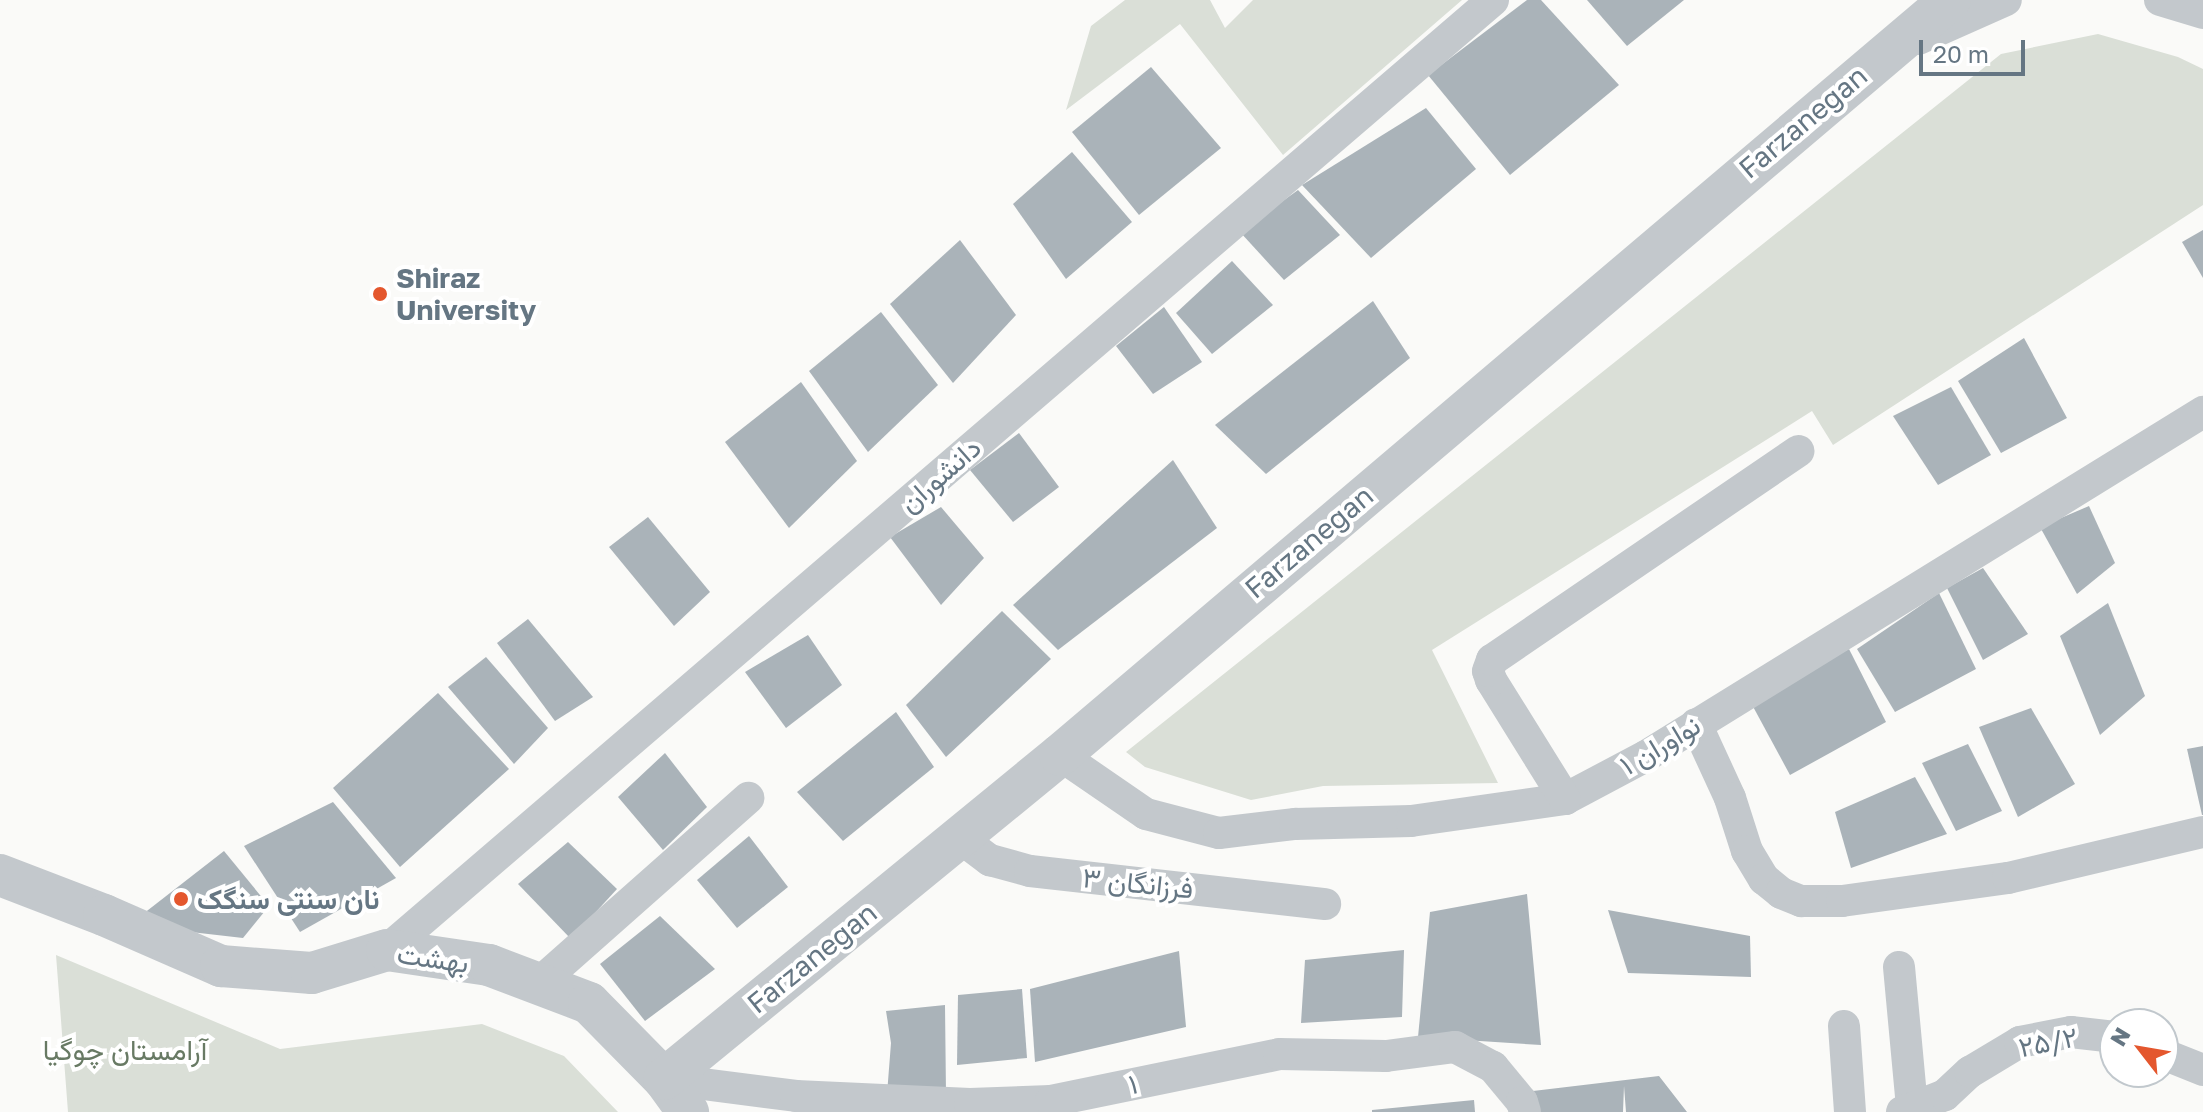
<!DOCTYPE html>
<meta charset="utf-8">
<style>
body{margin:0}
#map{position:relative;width:2203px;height:1112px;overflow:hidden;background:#fafaf8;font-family:"Golos Text",Vazirmatn,sans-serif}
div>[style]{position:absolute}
.green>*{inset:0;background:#dadfd7}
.building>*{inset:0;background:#aab3b9}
.minor>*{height:32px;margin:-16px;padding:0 16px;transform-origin:16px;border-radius:16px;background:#c3c8cc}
.tertiary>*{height:42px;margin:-21px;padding:0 21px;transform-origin:21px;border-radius:21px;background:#c3c8cc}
.dots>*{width:22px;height:22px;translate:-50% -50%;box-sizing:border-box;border:4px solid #fff;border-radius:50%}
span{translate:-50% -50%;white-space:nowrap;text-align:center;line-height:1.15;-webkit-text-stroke:8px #fff;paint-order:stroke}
.street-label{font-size:28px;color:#657683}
.poi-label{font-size:28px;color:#657683;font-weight:700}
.left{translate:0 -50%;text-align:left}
.park-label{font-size:28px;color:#687a64}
.north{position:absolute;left:2099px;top:1008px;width:80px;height:80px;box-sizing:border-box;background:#fff;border:2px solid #c1c8cd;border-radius:50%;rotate:301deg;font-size:22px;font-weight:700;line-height:32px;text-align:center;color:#657683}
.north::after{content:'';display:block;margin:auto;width:28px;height:36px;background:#e4572e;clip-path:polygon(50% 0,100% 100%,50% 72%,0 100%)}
.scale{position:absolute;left:1919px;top:40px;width:106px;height:36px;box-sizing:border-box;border:4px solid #657683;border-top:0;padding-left:10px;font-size:24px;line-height:28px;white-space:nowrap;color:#657683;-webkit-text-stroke:6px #fff;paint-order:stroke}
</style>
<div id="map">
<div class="green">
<i style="clip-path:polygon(1125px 0,1210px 0,1225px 28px,1253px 0,1462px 0,1283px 155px,1180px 24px,1066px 110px,1091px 26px)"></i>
<i style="clip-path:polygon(2098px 34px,2178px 57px,2203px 69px,2203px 205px,1833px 445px,1812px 411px,1432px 650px,1498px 783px,1323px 786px,1251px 800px,1145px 767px,1126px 752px,2001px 54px)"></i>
<i style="clip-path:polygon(56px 955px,280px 1049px,482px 1024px,564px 1056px,618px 1112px,68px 1112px)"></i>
</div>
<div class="building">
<i style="clip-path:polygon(1527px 0,1541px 0,1619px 85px,1510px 175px,1428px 75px)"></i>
<i style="clip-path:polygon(1587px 0,1684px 0,1627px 46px)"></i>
<i style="clip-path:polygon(1151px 67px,1221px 148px,1139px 215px,1072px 132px)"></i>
<i style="clip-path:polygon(1426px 108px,1476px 169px,1371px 258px,1302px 185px)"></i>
<i style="clip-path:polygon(1072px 152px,1132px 222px,1066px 279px,1013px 204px)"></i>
<i style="clip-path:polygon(1298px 190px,1340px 235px,1284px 280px,1240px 232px)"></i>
<i style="clip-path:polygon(2203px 230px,2203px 278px,2182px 242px)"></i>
<i style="clip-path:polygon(960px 240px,1016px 315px,953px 383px,890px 304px)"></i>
<i style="clip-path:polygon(1232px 261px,1273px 305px,1212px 354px,1176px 313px)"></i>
<i style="clip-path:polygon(1373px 301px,1410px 358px,1266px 474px,1215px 425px)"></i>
<i style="clip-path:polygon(1164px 307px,1202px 362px,1153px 394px,1116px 346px)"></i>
<i style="clip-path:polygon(881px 312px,938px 385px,868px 452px,809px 371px)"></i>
<i style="clip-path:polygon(2024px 338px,2067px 418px,2001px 453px,1958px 381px)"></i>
<i style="clip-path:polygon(801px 382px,857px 461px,789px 528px,725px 442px)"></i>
<i style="clip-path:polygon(1951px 387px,1991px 455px,1938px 485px,1893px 416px)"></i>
<i style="clip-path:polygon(1019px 433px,1059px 487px,1013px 522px,970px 470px)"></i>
<i style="clip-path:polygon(1173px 460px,1217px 528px,1058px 650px,1013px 605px)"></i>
<i style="clip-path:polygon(2089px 506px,2115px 563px,2077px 594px,2040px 527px)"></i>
<i style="clip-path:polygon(941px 507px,984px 558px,941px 605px,890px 537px)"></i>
<i style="clip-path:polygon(648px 517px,710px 592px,674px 626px,609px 547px)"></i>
<i style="clip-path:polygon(1983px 568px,2028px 634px,1983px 660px,1947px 588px)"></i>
<i style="clip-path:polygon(1939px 593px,1976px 669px,1895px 712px,1857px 649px)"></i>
<i style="clip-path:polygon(2108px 603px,2145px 696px,2100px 735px,2060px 636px)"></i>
<i style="clip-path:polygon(1002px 611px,1051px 659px,946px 757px,906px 705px)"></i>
<i style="clip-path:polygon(528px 619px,593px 697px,555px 721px,497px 643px)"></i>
<i style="clip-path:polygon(808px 635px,842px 685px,786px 728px,745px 672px)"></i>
<i style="clip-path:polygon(1849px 649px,1886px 722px,1790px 775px,1750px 701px)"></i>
<i style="clip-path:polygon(486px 657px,548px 728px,514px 764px,448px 687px)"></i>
<i style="clip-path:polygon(438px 693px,509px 769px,400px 867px,333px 788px)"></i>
<i style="clip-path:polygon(2031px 708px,2075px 784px,2018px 817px,1979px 727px)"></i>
<i style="clip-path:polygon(896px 712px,934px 767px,843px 841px,797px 792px)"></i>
<i style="clip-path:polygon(1968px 744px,2002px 811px,1956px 831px,1922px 763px)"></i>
<i style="clip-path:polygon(2203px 746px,2203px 815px,2202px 815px,2187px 749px)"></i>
<i style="clip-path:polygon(665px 753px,707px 807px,663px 850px,618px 797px)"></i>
<i style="clip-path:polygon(1915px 777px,1947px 834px,1851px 868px,1835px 812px)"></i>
<i style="clip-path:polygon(333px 802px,396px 878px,300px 932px,244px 846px)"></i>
<i style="clip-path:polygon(749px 836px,788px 887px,737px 928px,697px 880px)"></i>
<i style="clip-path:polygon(568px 842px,617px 889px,571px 939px,518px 884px)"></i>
<i style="clip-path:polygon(224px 851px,269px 906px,243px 938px,156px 928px,143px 914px)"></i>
<i style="clip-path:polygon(1527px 894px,1541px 1045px,1418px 1037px,1430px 912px)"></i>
<i style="clip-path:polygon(1608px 910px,1750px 936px,1751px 977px,1628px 973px)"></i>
<i style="clip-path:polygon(660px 916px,715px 969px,645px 1021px,600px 964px)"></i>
<i style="clip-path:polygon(1404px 950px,1402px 1017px,1301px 1023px,1305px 960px)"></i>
<i style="clip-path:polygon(1179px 951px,1186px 1027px,1035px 1062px,1030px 989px)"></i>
<i style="clip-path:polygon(1022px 989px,1027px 1058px,957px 1065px,958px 995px)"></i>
<i style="clip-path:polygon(945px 1005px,946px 1094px,887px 1094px,891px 1043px,886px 1011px)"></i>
<i style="clip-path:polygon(1659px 1076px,1687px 1112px,1626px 1112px,1624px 1086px,1623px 1112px,1534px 1112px,1533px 1091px)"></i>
<i style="clip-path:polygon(1474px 1100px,1475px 1112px,1372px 1112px,1372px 1110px)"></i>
</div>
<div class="minor">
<i style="left:2160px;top:0;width:45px;rotate:16.8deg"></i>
<i style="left:1918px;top:39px;width:96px;rotate:-23.9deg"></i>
<i style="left:1696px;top:724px;width:81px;rotate:65.3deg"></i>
<i style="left:1730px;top:798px;width:56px;rotate:72.2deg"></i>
<i style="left:1747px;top:851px;width:33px;rotate:59deg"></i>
<i style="left:1764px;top:879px;width:22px;rotate:39deg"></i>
<i style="left:1781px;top:893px;width:22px;rotate:22deg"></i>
<i style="left:1801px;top:901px;width:41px"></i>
<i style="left:1842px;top:901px;width:168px;rotate:-7.9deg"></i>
<i style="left:2008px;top:878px;width:200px;rotate:-13.3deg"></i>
<i style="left:1060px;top:755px;width:104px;rotate:34.5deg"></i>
<i style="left:1146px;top:814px;width:75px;rotate:14.6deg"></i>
<i style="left:1219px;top:833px;width:77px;rotate:-6.8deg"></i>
<i style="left:1295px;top:824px;width:116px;rotate:-1.5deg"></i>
<i style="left:1411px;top:821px;width:156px;rotate:-8.1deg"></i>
<i style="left:1565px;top:799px;width:92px;rotate:-28deg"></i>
<i style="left:1646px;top:756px;width:655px;rotate:-31.7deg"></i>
<i style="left:1565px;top:799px;width:140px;rotate:-121.9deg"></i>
<i style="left:1491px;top:680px;width:9px;rotate:-108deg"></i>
<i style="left:1488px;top:671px;width:12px;rotate:-70deg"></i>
<i style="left:1492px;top:660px;width:371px;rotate:-34.3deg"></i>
<i style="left:959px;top:837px;width:39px;rotate:37deg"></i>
<i style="left:990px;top:860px;width:41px;rotate:15.4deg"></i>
<i style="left:1030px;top:871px;width:297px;rotate:6.4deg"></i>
<i style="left:387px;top:950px;width:1458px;rotate:-40.66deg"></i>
<i style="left:1899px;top:967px;width:142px;rotate:84.7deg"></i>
<i style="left:538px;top:984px;width:281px;rotate:-41.5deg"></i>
<i style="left:1844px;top:1026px;width:86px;rotate:86deg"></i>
<i style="left:2163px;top:1054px;width:43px;rotate:21.8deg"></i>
<i style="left:664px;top:1079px;width:133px;rotate:7.3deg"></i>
<i style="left:796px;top:1096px;width:174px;rotate:2.6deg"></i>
<i style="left:970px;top:1104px;width:81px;rotate:-2.1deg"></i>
<i style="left:1051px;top:1101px;width:233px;rotate:-11.6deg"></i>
<i style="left:1279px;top:1054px;width:107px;rotate:1.1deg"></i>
<i style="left:1386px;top:1056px;width:70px;rotate:-7.4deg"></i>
<i style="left:1455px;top:1047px;width:43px;rotate:27.8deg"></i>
<i style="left:1493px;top:1067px;width:45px;rotate:50.4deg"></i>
<i style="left:1522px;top:1102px;width:10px;rotate:73deg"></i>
<i style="left:1902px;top:1112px;width:46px;rotate:-21.6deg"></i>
<i style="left:1945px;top:1095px;width:34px;rotate:-43deg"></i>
<i style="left:1970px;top:1072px;width:58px;rotate:-31deg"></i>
<i style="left:2020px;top:1042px;width:52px;rotate:-11.1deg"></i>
<i style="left:2071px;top:1032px;width:44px;rotate:6.5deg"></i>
</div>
<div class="tertiary">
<i style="left:0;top:875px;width:111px;rotate:21deg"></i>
<i style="left:104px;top:915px;width:128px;rotate:23.6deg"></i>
<i style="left:221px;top:966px;width:91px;rotate:4.4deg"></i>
<i style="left:312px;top:973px;width:78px;rotate:-17deg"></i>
<i style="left:387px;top:950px;width:103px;rotate:8.4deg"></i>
<i style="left:489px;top:965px;width:107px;rotate:20.8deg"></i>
<i style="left:589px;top:1003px;width:107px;rotate:45.4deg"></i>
<i style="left:664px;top:1079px;width:41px;rotate:54deg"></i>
<i style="left:664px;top:1079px;width:512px;rotate:-39.29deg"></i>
<i style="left:1060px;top:755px;width:1167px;rotate:-40.31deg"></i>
</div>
<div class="dots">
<i style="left:380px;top:294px;background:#e4572e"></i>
<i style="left:181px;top:899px;background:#e4572e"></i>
</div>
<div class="street-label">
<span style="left:1803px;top:122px;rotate:-40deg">Farzanegan</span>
<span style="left:940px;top:475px;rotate:-41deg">دانشوران</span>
<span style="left:1309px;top:542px;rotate:-40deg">Farzanegan</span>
<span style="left:1660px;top:745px;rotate:-31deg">نواوران ۱</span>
<span style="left:1138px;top:883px;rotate:6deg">فرزانگان ۳</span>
<span style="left:433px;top:958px;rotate:8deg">بهشت</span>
<span style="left:812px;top:958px;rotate:-39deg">Farzanegan</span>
<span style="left:2048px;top:1042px;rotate:-11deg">۲۵/۲</span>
<span style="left:1133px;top:1084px;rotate:-12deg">۱</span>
</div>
<div class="poi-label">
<span class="left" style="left:396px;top:294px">Shiraz<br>University</span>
<span class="left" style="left:197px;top:899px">نان سنتی سنگک</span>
</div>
<div class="park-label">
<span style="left:125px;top:1050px">آرامستان چوگیا</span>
</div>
<div class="north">N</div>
<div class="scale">20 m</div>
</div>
